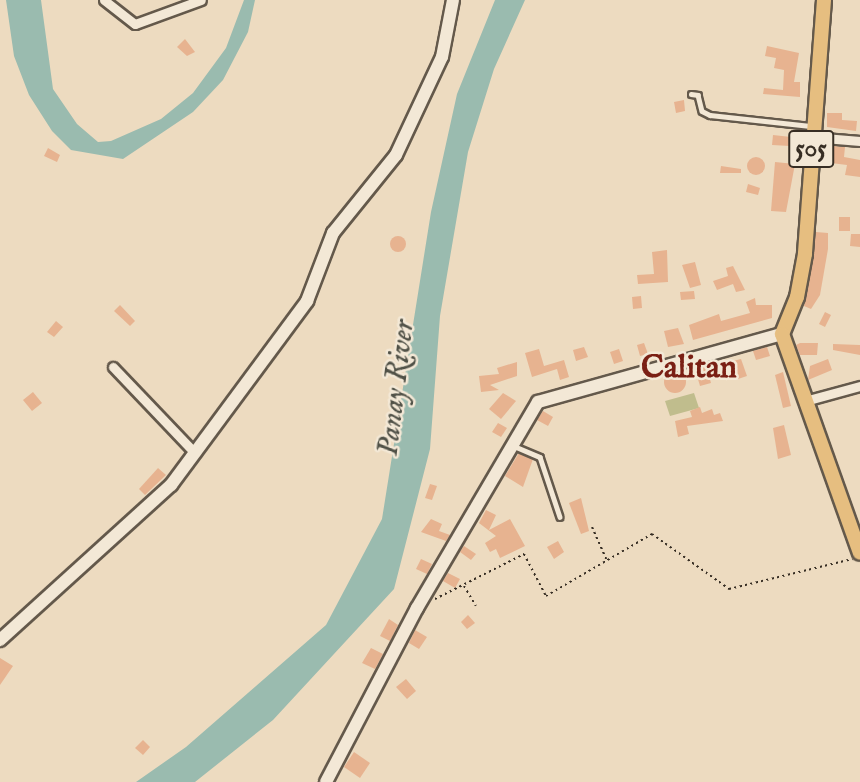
<!DOCTYPE html>
<style>
body{margin:0}
#map{position:relative;width:860px;height:782px;overflow:hidden;background:#eddbc0;font-family:"IM FELL English",serif}
div>[style]{position:absolute}
.green>*{inset:0;background:#c0bd8d}
.water>*{inset:0;background:#9abbaf}
.building>*{inset:0;background:#e7b390}
.round{border-radius:50%}
.path>*{height:2px;margin-top:-1px;transform-origin:0;background:repeating-linear-gradient(90deg,#372e24 0 2px,transparent 0 5.5px)}
.roads{filter:drop-shadow(2px 0 #64594b) drop-shadow(-2px 0 #64594b) drop-shadow(0 2px #64594b) drop-shadow(0 -2px #64594b)}
.service>*{height:4.5px;margin:-2.25px;padding:0 2.25px;transform-origin:2.25px;border-radius:2.25px;background:#f3e8d6}
.minor>*{height:9px;margin:-4.5px;padding:0 4.5px;transform-origin:4.5px;border-radius:4.5px;background:#f3e8d6}
.tertiary>*{height:12px;margin:-6px;padding:0 6px;transform-origin:6px;border-radius:6px;background:#f3e8d6}
.primary>*{height:14px;margin:-7px;padding:0 7px;transform-origin:7px;border-radius:7px;background:#e6be80}
span{translate:-50% -50%;white-space:nowrap;text-align:center;line-height:1.15;-webkit-text-stroke:5px #f3e8d6;paint-order:stroke}
.shield-label span{padding:2px 5px;background:#f3e8d6;border:2px solid;border-radius:5px;-webkit-text-stroke-width:0}
.shield-label{font-size:26px;color:#372e24;font-weight:700}
.water-label{font-size:30px;color:#505147;font-style:italic}
.quarter-label{font-size:32px;color:#7a1f14;font-weight:700}
</style>
<div id="map">
<div class="green">
<i style="clip-path:polygon(694px 393px,699px 408px,670px 416px,665px 401px)"></i>
</div>
<div class="water">
<i style="clip-path:polygon(6px 0,41px 0,53px 89px,77px 124px,98px 142px,111px 141px,161px 119px,193px 93px,226px 48px,244px 0,255px 0,248px 32px,223px 80px,193px 112px,123px 159px,71px 150px,52px 131px,29px 95px,14px 56px)"></i>
<i style="clip-path:polygon(495px 0,525px 0,494px 69px,468px 152px,440px 316px,430px 449px,394px 589px,273px 720px,195px 782px,136px 782px,186px 747px,326px 625px,382px 519px,431px 212px,457px 94px)"></i>
</div>
<div class="building">
<i style="clip-path:polygon(185px 39px,195px 52px,187px 56px,177px 47px)"></i>
<i style="clip-path:polygon(767px 46px,799px 53px,794px 82px,800px 82px,800px 97px,763px 94px,764px 88px,783px 90px,784px 70px,774px 68px,776px 58px,765px 56px)"></i>
<i style="clip-path:polygon(684px 100px,685px 111px,676px 113px,674px 102px)"></i>
<i style="clip-path:polygon(827px 113px,842px 113px,842px 120px,857px 121px,856px 131px,827px 127px)"></i>
<i style="clip-path:polygon(773px 135px,791px 137px,790px 146px,772px 145px)"></i>
<i style="clip-path:polygon(824px 145px,845px 147px,844px 157px,860px 160px,860px 177px,845px 175px,847px 165px,823px 162px)"></i>
<i style="clip-path:polygon(48px 148px,60px 155px,57px 162px,44px 156px)"></i>
<i class="round" style="left:747px;top:157px;width:18px;height:18px"></i>
<i style="clip-path:polygon(775px 162px,795px 164px,786px 212px,771px 211px)"></i>
<i style="clip-path:polygon(721px 166px,741px 169px,741px 173px,720px 173px)"></i>
<i style="clip-path:polygon(748px 184px,760px 188px,758px 195px,746px 192px)"></i>
<i style="clip-path:polygon(839px 217px,850px 217px,850px 231px,839px 231px)"></i>
<i style="clip-path:polygon(816px 232px,828px 233px,828px 249px,820px 295px,811px 309px,804px 306px)"></i>
<i style="clip-path:polygon(851px 234px,860px 234px,860px 247px,850px 246px)"></i>
<i class="round" style="left:390px;top:236px;width:16px;height:16px"></i>
<i style="clip-path:polygon(667px 250px,668px 282px,638px 284px,637px 275px,654px 274px,652px 252px)"></i>
<i style="clip-path:polygon(695px 262px,701px 285px,690px 288px,682px 265px)"></i>
<i style="clip-path:polygon(733px 266px,745px 290px,736px 292px,733px 284px,717px 290px,713px 281px,728px 276px,726px 268px)"></i>
<i style="clip-path:polygon(694px 291px,695px 299px,681px 300px,680px 292px)"></i>
<i style="clip-path:polygon(641px 296px,642px 308px,633px 309px,632px 297px)"></i>
<i style="clip-path:polygon(755px 298px,756px 305px,772px 305px,772px 318px,693px 340px,689px 325px,719px 314px,721px 321px,750px 313px,746px 302px)"></i>
<i style="clip-path:polygon(120px 305px,135px 321px,130px 326px,114px 311px)"></i>
<i style="clip-path:polygon(825px 312px,831px 315px,825px 327px,819px 324px)"></i>
<i style="clip-path:polygon(56px 321px,63px 327px,54px 337px,47px 332px)"></i>
<i style="clip-path:polygon(678px 328px,684px 344px,668px 347px,664px 331px)"></i>
<i style="clip-path:polygon(644px 343px,648px 354px,640px 356px,637px 345px)"></i>
<i style="clip-path:polygon(800px 343px,818px 343px,817px 355px,800px 355px,796px 345px)"></i>
<i style="clip-path:polygon(833px 344px,860px 345px,860px 355px,833px 350px)"></i>
<i style="clip-path:polygon(584px 347px,588px 357px,576px 361px,573px 350px)"></i>
<i style="clip-path:polygon(767px 347px,770px 356px,756px 360px,753px 351px)"></i>
<i style="clip-path:polygon(539px 349px,544px 366px,564px 360px,569px 377px,560px 380px,557px 369px,532px 377px,525px 353px)"></i>
<i style="clip-path:polygon(619px 349px,623px 361px,614px 364px,610px 352px)"></i>
<i style="clip-path:polygon(741px 359px,747px 376px,738px 379px,733px 361px)"></i>
<i style="clip-path:polygon(828px 359px,832px 370px,808px 380px,810px 366px)"></i>
<i style="clip-path:polygon(517px 362px,517px 376px,490px 385px,499px 390px,481px 392px,479px 376px,499px 374px,497px 368px)"></i>
<i style="clip-path:polygon(706px 365px,711px 383px,700px 386px,695px 369px)"></i>
<i class="round" style="left:664px;top:371px;width:22px;height:22px"></i>
<i style="clip-path:polygon(783px 372px,791px 406px,783px 408px,775px 375px)"></i>
<i style="clip-path:polygon(33px 392px,42px 403px,32px 411px,23px 400px)"></i>
<i style="clip-path:polygon(503px 393px,516px 401px,501px 419px,489px 409px)"></i>
<i style="clip-path:polygon(700px 407px,702px 413px,712px 409px,714px 415px,720px 413px,723px 421px,687px 426px,689px 434px,678px 437px,675px 421px,692px 417px,690px 411px)"></i>
<i style="clip-path:polygon(543px 411px,553px 417px,548px 426px,537px 420px)"></i>
<i style="clip-path:polygon(498px 423px,507px 428px,501px 437px,492px 432px)"></i>
<i style="clip-path:polygon(784px 425px,791px 455px,778px 459px,773px 428px)"></i>
<i style="clip-path:polygon(519px 453px,533px 459px,523px 487px,505px 476px)"></i>
<i style="clip-path:polygon(158px 468px,166px 475px,145px 495px,139px 489px)"></i>
<i style="clip-path:polygon(430px 484px,437px 486px,432px 500px,425px 498px)"></i>
<i style="clip-path:polygon(581px 498px,589px 531px,581px 534px,569px 503px)"></i>
<i style="clip-path:polygon(486px 510px,496px 515px,489px 530px,510px 519px,525px 546px,500px 558px,496px 549px,490px 552px,485px 543px,496px 536px,479px 523px)"></i>
<i style="clip-path:polygon(431px 519px,442px 524px,439px 531px,450px 535px,446px 541px,421px 532px)"></i>
<i style="clip-path:polygon(558px 541px,564px 552px,554px 559px,547px 547px)"></i>
<i style="clip-path:polygon(464px 546px,476px 554px,471px 560px,460px 552px)"></i>
<i style="clip-path:polygon(421px 559px,432px 564px,427px 574px,416px 569px)"></i>
<i style="clip-path:polygon(448px 573px,460px 579px,455px 588px,443px 581px)"></i>
<i style="clip-path:polygon(468px 615px,475px 623px,467px 629px,461px 622px)"></i>
<i style="clip-path:polygon(389px 619px,398px 625px,390px 641px,380px 636px)"></i>
<i style="clip-path:polygon(415px 630px,427px 637px,419px 649px,409px 643px)"></i>
<i style="clip-path:polygon(371px 648px,383px 654px,375px 669px,362px 663px)"></i>
<i style="clip-path:polygon(0 658px,13px 666px,0 685px)"></i>
<i style="clip-path:polygon(406px 679px,416px 691px,407px 699px,396px 687px)"></i>
<i style="clip-path:polygon(143px 740px,150px 747px,143px 755px,135px 748px)"></i>
<i style="clip-path:polygon(354px 752px,370px 763px,360px 778px,344px 767px)"></i>
</div>
<div class="path">
<i style="left:592px;top:527px;width:35px;rotate:66deg"></i>
<i style="left:464px;top:586px;width:23px;rotate:59deg"></i>
<i style="left:435px;top:599px;width:100px;rotate:-26.8deg"></i>
<i style="left:524px;top:554px;width:47px;rotate:62.4deg"></i>
<i style="left:546px;top:596px;width:123px;rotate:-30.3deg"></i>
<i style="left:652px;top:534px;width:95px;rotate:35.5deg"></i>
<i style="left:729px;top:589px;width:127px;rotate:-13.7deg"></i>
</div>
<div class="roads">
<div class="service">
<i style="left:691px;top:94px;width:7px;rotate:8deg"></i>
<i style="left:698px;top:95px;width:16px;rotate:76deg"></i>
<i style="left:702px;top:111px;width:9px;rotate:27deg"></i>
<i style="left:710px;top:115px;width:103px;rotate:6.2deg"></i>
<i style="left:514px;top:446px;width:28px;rotate:23deg"></i>
<i style="left:540px;top:457px;width:63px;rotate:71.6deg"></i>
</div>
<div class="minor">
<i style="left:104px;top:0;width:39px;rotate:38deg"></i>
<i style="left:135px;top:24px;width:70px;rotate:-20deg"></i>
<i style="left:812px;top:137px;width:48px;rotate:4.8deg"></i>
<i style="left:113px;top:367px;width:119px;rotate:46.4deg"></i>
<i style="left:805px;top:401px;width:57px;rotate:-15.3deg"></i>
</div>
<div class="tertiary">
<i style="left:0;top:640px;width:231px;rotate:-42.2deg"></i>
<i style="left:171px;top:485px;width:229px;rotate:-53.5deg"></i>
<i style="left:307px;top:301px;width:73px;rotate:-69.1deg"></i>
<i style="left:333px;top:233px;width:100px;rotate:-51.1deg"></i>
<i style="left:396px;top:155px;width:108px;rotate:-64.9deg"></i>
<i style="left:442px;top:57px;width:58px;rotate:-79.1deg"></i>
<i style="left:326px;top:782px;width:196px;rotate:-62.4deg"></i>
<i style="left:417px;top:608px;width:239px;rotate:-59.6deg"></i>
<i style="left:538px;top:402px;width:253px;rotate:-15.6deg"></i>
</div>
<div class="primary">
<i style="left:824px;top:0;width:255px;rotate:94.3deg"></i>
<i style="left:805px;top:254px;width:44px;rotate:100.5deg"></i>
<i style="left:797px;top:297px;width:40px;rotate:112deg"></i>
<i style="left:782px;top:334px;width:232px;rotate:70.4deg"></i>
</div>
</div>
<div class="shield-label">
<span style="left:811px;top:149px">505</span>
</div>
<div class="water-label">
<span style="left:397px;top:388px;rotate:-83deg">Panay River</span>
</div>
<div class="quarter-label">
<span style="left:689px;top:369px">Calitan</span>
</div>
</div>
